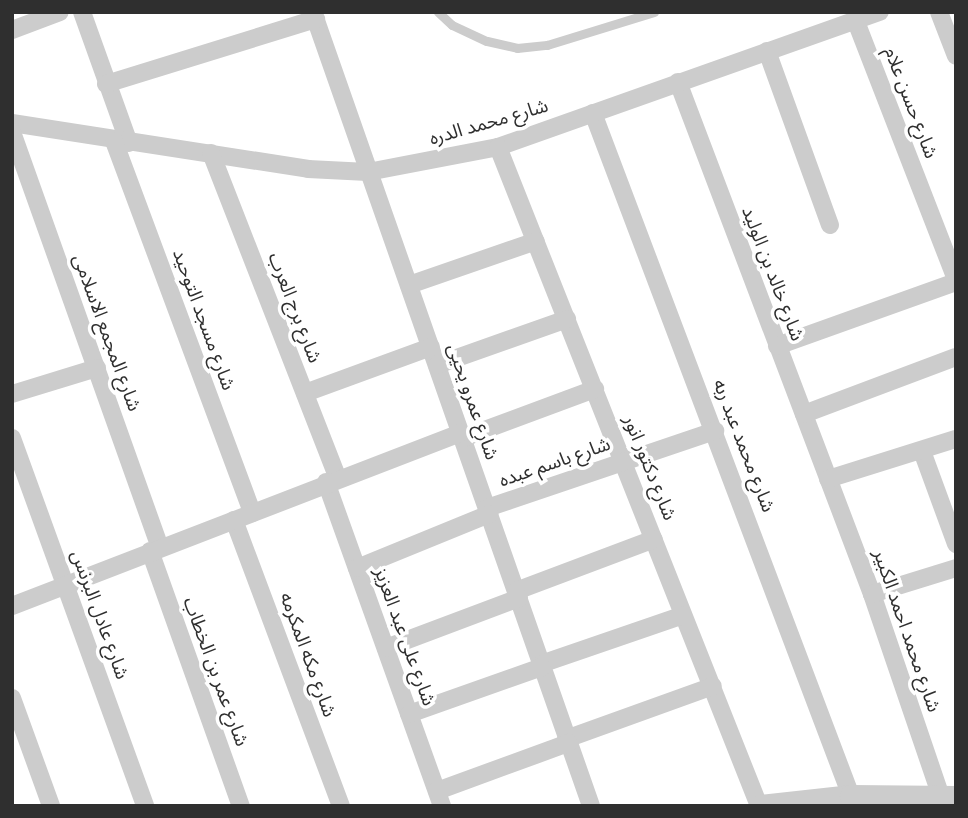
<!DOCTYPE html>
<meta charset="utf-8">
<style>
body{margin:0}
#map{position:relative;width:968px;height:818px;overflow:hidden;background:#fff;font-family:Karla,"Noto Sans Arabic",sans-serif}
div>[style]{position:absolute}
.service>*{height:9px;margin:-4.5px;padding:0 4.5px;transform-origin:4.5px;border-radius:4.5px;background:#ccc}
.minor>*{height:18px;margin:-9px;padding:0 9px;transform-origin:9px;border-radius:9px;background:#ccc}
.tertiary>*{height:23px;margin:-11.5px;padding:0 11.5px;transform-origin:11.5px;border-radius:11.5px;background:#ccc}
span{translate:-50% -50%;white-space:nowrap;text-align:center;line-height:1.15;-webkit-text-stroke:7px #fff;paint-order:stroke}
.street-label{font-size:19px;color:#2f2f2f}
.frame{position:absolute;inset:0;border:14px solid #2f2f2f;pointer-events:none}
</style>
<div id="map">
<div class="service">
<i style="left:438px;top:12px;width:19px;rotate:43deg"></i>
<i style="left:452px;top:25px;width:38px;rotate:25deg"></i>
<i style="left:487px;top:41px;width:31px;rotate:13deg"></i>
<i style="left:517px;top:48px;width:30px;rotate:-6deg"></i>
<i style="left:547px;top:45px;width:112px;rotate:-17.1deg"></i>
</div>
<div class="minor">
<i style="left:82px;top:12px;width:139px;rotate:70.3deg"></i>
<i style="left:313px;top:12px;width:841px;rotate:70.7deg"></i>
<i style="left:939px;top:12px;width:47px;rotate:68.9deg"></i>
<i style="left:855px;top:19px;width:280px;rotate:68.8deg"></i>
<i style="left:12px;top:30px;width:51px;rotate:-20.6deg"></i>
<i style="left:767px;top:51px;width:185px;rotate:70.1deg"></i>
<i style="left:678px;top:82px;width:548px;rotate:69.25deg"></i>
<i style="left:872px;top:594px;width:214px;rotate:71.2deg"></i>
<i style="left:106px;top:84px;width:220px;rotate:-17.2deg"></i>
<i style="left:593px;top:113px;width:730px;rotate:69.31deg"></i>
<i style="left:12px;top:123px;width:300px;rotate:8.8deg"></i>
<i style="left:308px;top:169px;width:60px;rotate:2.9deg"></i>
<i style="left:368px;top:172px;width:132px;rotate:-10.9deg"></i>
<i style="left:498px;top:147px;width:405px;rotate:-19.5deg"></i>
<i style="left:12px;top:132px;width:442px;rotate:70.4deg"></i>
<i style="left:114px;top:141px;width:397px;rotate:69.6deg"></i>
<i style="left:498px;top:147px;width:709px;rotate:68.39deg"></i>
<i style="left:211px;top:153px;width:349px;rotate:68.7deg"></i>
<i style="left:409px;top:285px;width:134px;rotate:-19.1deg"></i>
<i style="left:777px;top:346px;width:190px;rotate:-19.7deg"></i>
<i style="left:437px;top:365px;width:138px;rotate:-19.5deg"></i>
<i style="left:305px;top:393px;width:134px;rotate:-20.1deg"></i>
<i style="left:12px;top:394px;width:89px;rotate:-17deg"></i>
<i style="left:804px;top:414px;width:162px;rotate:-20.6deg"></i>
<i style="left:12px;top:438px;width:391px;rotate:70.1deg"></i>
<i style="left:463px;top:438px;width:141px;rotate:-20.4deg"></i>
<i style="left:922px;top:451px;width:99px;rotate:69.9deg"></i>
<i style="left:828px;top:479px;width:134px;rotate:-17.4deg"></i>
<i style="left:326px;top:482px;width:344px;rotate:70.3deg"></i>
<i style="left:487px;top:508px;width:241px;rotate:-18.7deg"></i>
<i style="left:234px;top:520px;width:305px;rotate:69.5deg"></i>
<i style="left:150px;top:551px;width:271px;rotate:70.4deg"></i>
<i style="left:357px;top:568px;width:143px;rotate:-22.2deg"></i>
<i style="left:516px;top:591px;width:147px;rotate:-20.6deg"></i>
<i style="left:872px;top:594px;width:88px;rotate:-17.2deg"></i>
<i style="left:12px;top:606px;width:481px;rotate:-21.1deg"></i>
<i style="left:386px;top:648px;width:142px;rotate:-20.6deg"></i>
<i style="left:541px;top:664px;width:150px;rotate:-19deg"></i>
<i style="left:12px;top:698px;width:115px;rotate:70.1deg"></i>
<i style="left:409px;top:714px;width:141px;rotate:-19.5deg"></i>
<i style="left:566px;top:739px;width:156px;rotate:-19.8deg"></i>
<i style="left:437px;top:791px;width:140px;rotate:-20.1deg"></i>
</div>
<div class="tertiary">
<i style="left:760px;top:806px;width:92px;rotate:-6.3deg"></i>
<i style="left:851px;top:796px;width:105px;rotate:0.5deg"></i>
</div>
<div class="street-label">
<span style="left:910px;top:103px;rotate:69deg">شارع حسن علام</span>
<span style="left:489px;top:123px;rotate:-16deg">شارع محمد الدره</span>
<span style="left:772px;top:274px;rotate:69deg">شارع خالد بن الوليد</span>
<span style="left:294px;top:308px;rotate:69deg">شارع برج العرب</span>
<span style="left:203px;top:320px;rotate:70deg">شارع مسجد التوحيد</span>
<span style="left:106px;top:333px;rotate:70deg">شارع المجمع الاسلامى</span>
<span style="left:472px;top:402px;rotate:71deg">شارع عمرو يحيى</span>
<span style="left:743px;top:446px;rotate:69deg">شارع محمد عبد ربه</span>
<span style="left:555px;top:463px;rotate:-19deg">شارع باسم عبده</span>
<span style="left:649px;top:468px;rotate:68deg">شارع دكتور انور</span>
<span style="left:99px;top:615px;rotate:70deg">شارع عادل البرنس</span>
<span style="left:906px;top:631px;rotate:71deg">شارع محمد احمد الكبير</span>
<span style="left:404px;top:637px;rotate:70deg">شارع على عبد العزيز</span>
<span style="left:307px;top:655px;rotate:70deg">شارع مكه المكرمه</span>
<span style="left:215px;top:672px;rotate:70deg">شارع عمر بن الخطاب</span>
</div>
<div class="frame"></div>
</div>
